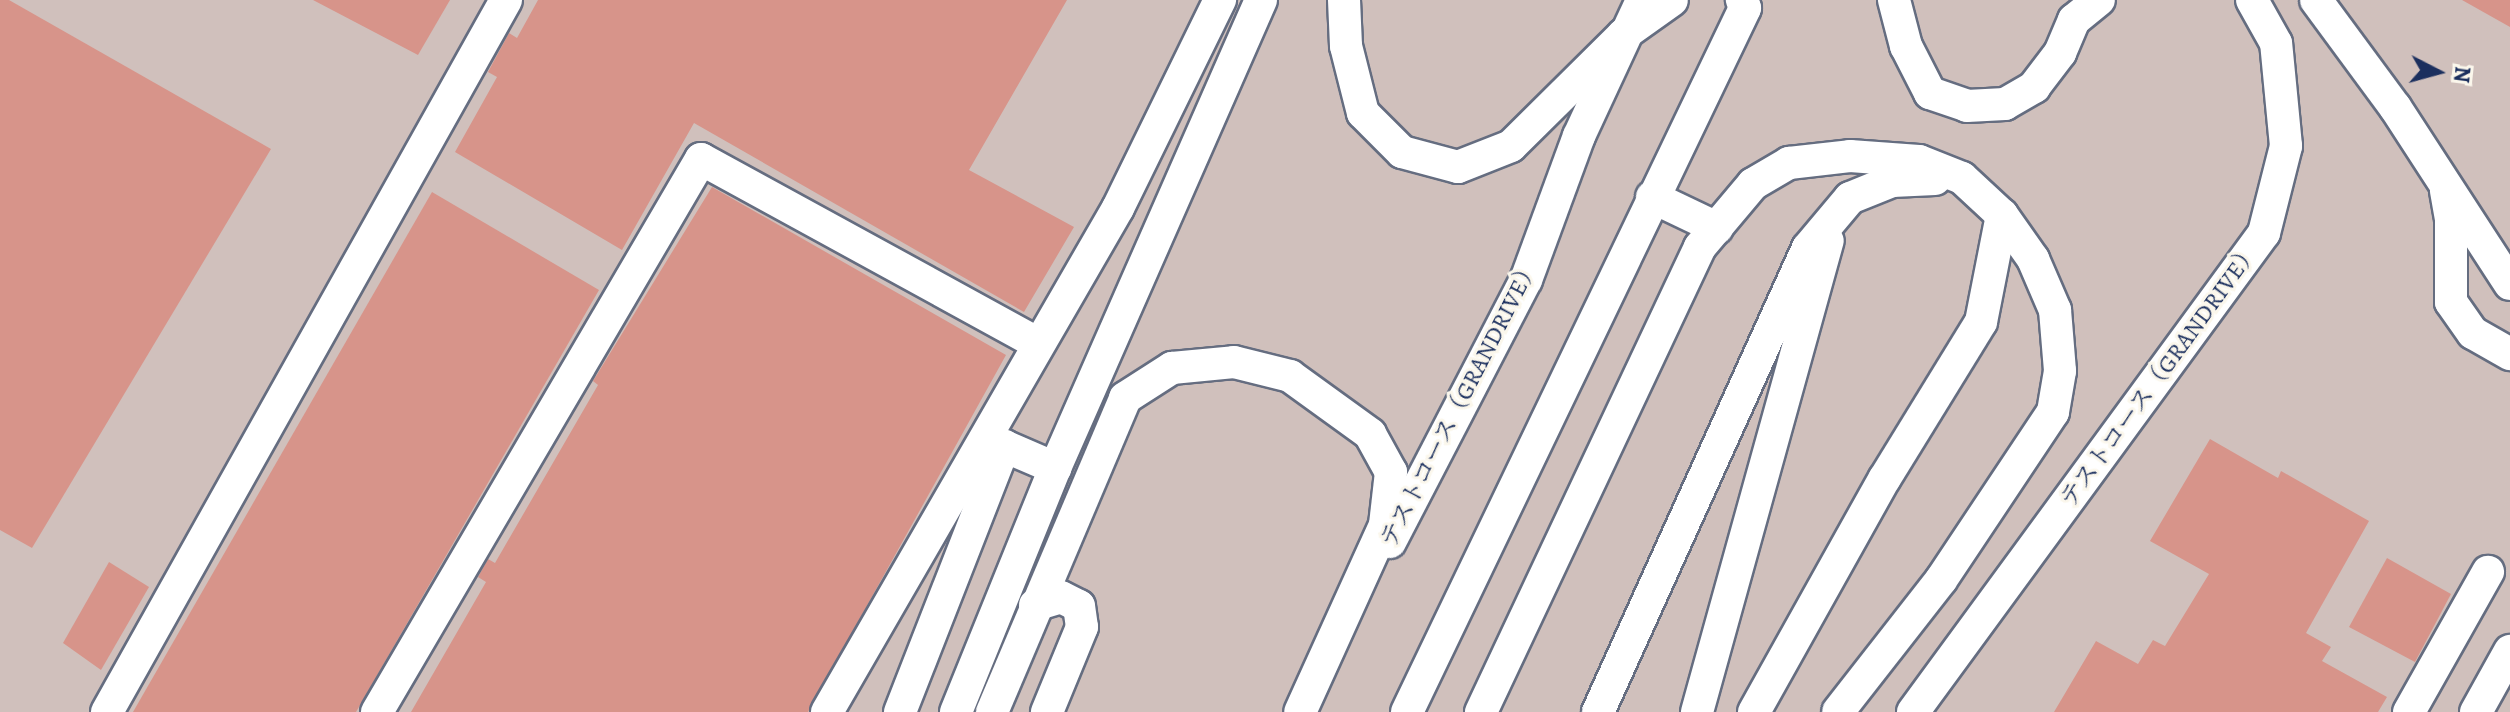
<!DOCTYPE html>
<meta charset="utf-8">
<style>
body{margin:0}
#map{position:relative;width:2510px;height:712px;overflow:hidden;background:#efdfbe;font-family:Alegreya,"Noto Serif JP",serif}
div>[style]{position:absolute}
.industrial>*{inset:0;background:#d0c0bc}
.building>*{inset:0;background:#d7948a}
.roads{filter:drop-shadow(2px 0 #656d80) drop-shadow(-2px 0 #656d80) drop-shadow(0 2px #656d80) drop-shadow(0 -2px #656d80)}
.minor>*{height:32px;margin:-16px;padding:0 16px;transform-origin:16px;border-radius:16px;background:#fff}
span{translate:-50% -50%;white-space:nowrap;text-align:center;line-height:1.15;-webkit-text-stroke:6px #fbf7ec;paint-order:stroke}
.street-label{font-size:24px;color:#1b2f5e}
.north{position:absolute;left:2398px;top:32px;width:80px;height:80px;-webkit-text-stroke:6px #fbf7ec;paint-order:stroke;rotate:96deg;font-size:22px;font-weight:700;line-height:32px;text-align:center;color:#1b2f5e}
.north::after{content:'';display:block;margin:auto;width:28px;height:36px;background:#1b2f5e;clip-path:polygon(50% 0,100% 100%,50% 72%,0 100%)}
</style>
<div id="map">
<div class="industrial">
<i style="clip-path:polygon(0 0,2510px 0,2510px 712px,0 712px)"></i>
</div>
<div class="building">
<i style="clip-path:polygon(0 0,9px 0,271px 149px,32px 548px,0 530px)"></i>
<i style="clip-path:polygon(313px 0,450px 0,418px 55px)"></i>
<i style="clip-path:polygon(538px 0,1067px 0,969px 170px,1074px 227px,1024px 312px,694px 123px,622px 250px,455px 152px,497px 77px,488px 72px,509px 33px,517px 38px)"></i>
<i style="clip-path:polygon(2462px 0,2510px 0,2510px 27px)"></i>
<i style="clip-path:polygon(712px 187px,1006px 355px,808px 712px,411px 712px,486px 582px,478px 577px,488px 559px,495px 563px,598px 385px,593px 381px)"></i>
<i style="clip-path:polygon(432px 192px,599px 290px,356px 712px,133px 712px)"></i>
<i style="clip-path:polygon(2210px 439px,2278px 478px,2281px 471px,2369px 521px,2306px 633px,2331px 647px,2322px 661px,2387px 697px,2378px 712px,2054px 712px,2096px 641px,2138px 664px,2153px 640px,2165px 646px,2209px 574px,2150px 541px)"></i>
<i style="clip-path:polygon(2387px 558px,2451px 594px,2415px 662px,2349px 627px)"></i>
<i style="clip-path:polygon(109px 562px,149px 587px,101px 670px,63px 643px)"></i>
</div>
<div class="roads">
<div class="minor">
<i style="left:1344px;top:0;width:46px;rotate:87.5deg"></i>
<i style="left:1346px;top:46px;width:69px;rotate:75.8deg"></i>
<i style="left:1363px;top:113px;width:55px;rotate:45deg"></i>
<i style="left:1402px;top:152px;width:58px;rotate:15deg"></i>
<i style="left:1458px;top:167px;width:57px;rotate:-21.6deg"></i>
<i style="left:1511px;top:146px;width:158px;rotate:-44.7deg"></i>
<i style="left:1623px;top:35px;width:60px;rotate:-35.5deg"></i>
<i style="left:1894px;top:0;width:48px;rotate:75.4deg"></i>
<i style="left:1906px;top:46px;width:53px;rotate:62.9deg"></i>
<i style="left:1930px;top:93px;width:39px;rotate:19deg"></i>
<i style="left:1967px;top:106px;width:38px;rotate:-3deg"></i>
<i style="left:2005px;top:104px;width:34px;rotate:-30deg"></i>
<i style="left:2034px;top:87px;width:43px;rotate:-52.6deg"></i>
<i style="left:2060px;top:53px;width:36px;rotate:-67deg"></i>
<i style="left:2074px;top:20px;width:32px;rotate:-39deg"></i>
<i style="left:2316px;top:0;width:133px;rotate:53.6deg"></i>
<i style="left:2395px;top:107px;width:211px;rotate:57deg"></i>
<i style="left:2446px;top:191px;width:28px;rotate:80deg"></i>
<i style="left:2451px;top:219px;width:83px;rotate:90deg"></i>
<i style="left:2451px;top:302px;width:38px;rotate:55deg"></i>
<i style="left:2473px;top:333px;width:43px;rotate:29.6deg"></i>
<i style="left:1652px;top:197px;width:72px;rotate:25.5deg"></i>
<i style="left:1390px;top:542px;width:295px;rotate:-62.6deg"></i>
<i style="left:1526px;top:280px;width:153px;rotate:-69.8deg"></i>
<i style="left:1579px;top:136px;width:150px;rotate:-65.1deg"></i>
<i style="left:1035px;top:605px;width:27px;rotate:-17deg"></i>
<i style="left:1061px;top:597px;width:20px;rotate:27deg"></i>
<i style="left:1079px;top:606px;width:21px;rotate:82deg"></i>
<i style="left:1082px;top:627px;width:92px;rotate:112.4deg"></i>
<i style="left:107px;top:712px;width:816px;rotate:-60.73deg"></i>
<i style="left:377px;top:712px;width:641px;rotate:-59.63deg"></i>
<i style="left:701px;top:159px;width:383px;rotate:28.7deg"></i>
<i style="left:827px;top:712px;width:582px;rotate:-60deg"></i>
<i style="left:1118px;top:208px;width:232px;rotate:-63.9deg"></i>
<i style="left:900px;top:712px;width:286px;rotate:-68.6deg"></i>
<i style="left:1004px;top:446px;width:56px;rotate:23.3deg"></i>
<i style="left:956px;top:712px;width:263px;rotate:-67.9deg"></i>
<i style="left:1055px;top:468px;width:511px;rotate:-66.24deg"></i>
<i style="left:992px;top:712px;width:341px;rotate:-67deg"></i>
<i style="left:1125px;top:398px;width:56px;rotate:-32.6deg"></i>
<i style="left:1172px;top:368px;width:62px;rotate:-5.5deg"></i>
<i style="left:1234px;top:362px;width:58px;rotate:14deg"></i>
<i style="left:1290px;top:376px;width:99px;rotate:35.9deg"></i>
<i style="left:1370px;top:434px;width:43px;rotate:61.1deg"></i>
<i style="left:1391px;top:472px;width:53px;rotate:96.5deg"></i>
<i style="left:1385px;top:525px;width:205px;rotate:114.4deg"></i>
<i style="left:1407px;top:712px;width:781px;rotate:-64.35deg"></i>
<i style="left:1745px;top:8px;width:9px;rotate:-111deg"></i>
<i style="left:1481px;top:712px;width:514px;rotate:-64.78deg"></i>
<i style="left:1700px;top:247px;width:82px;rotate:-49.9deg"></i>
<i style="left:1753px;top:184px;width:42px;rotate:-30.3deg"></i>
<i style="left:1789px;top:163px;width:61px;rotate:-6.5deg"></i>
<i style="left:1850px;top:156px;width:69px;rotate:4.1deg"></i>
<i style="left:1919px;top:161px;width:46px;rotate:21.6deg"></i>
<i style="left:1962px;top:178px;width:54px;rotate:42.8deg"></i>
<i style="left:2002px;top:215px;width:54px;rotate:54.8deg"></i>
<i style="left:2033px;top:259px;width:56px;rotate:66.7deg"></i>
<i style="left:2055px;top:310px;width:61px;rotate:85.3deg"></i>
<i style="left:2060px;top:371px;width:42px;rotate:99.7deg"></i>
<i style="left:2053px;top:412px;width:202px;rotate:123.7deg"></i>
<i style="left:1941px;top:580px;width:167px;rotate:128deg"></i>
<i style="left:1598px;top:712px;width:509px;rotate:-65.65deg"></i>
<i style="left:1808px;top:248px;width:65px;rotate:-50deg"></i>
<i style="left:1850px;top:198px;width:45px;rotate:-22deg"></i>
<i style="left:1892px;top:181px;width:43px;rotate:-2.7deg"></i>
<i style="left:1697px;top:712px;width:489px;rotate:-74.5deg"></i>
<i style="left:1754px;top:712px;width:268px;rotate:-60.8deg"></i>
<i style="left:1885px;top:478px;width:183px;rotate:-58.4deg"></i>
<i style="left:1981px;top:322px;width:109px;rotate:-78.9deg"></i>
<i style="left:1913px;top:712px;width:594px;rotate:-53.77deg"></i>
<i style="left:2264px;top:233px;width:90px;rotate:-75.8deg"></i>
<i style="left:2286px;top:146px;width:103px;rotate:-95.5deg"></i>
<i style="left:2276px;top:43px;width:49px;rotate:-119.2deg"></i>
<i style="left:2409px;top:712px;width:161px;rotate:-60.6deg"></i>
<i style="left:2476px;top:712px;width:70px;rotate:-60.9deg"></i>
</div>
</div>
<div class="street-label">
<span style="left:2160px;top:375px;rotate:-54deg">テストコース（GRANDRIVE）</span>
<span style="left:1460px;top:403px;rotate:-63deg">テストコース（GRANDRIVE）</span>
</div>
<div class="north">N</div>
</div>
